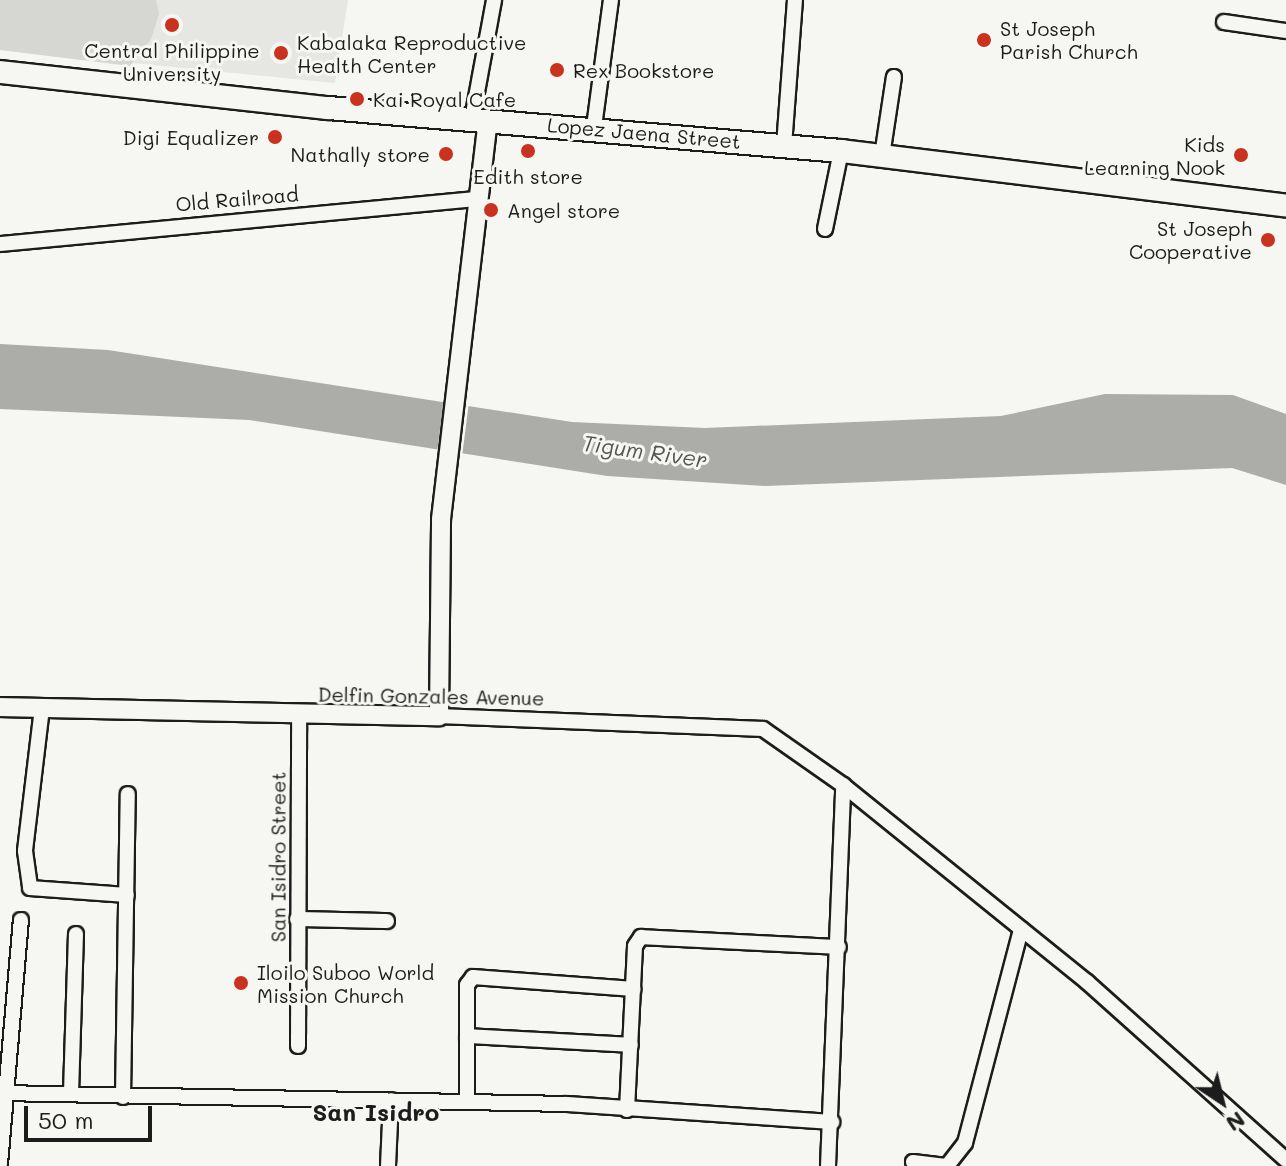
<!DOCTYPE html>
<style>
body{margin:0}
#map{position:relative;width:1286px;height:1166px;overflow:hidden;background:#f6f6f2;font-family:Mali,sans-serif}
div>[style]{position:absolute}
.built>*{inset:0;background:#e6e6e2}
.green>*{inset:0;background:#d6d6d2}
.water>*{inset:0;background:#acaca9}
.pier>*{inset:0;background:#f6f6f2}
.roads{filter:drop-shadow(2px 0 #1c1c1c) drop-shadow(-2px 0 #1c1c1c) drop-shadow(0 2px #1c1c1c) drop-shadow(0 -2px #1c1c1c)}
.minor>*{height:14px;margin:-7px;padding:0 7px;transform-origin:7px;border-radius:7px;background:#f6f6f2}
.tertiary>*{height:18px;margin:-9px;padding:0 9px;transform-origin:9px;border-radius:9px;background:#f6f6f2}
.primary>*{height:22px;margin:-11px;padding:0 11px;transform-origin:11px;border-radius:11px;background:#f6f6f2}
.dots>*{width:22px;height:22px;translate:-50% -50%;box-sizing:border-box;border:4px solid #f6f6f2;border-radius:50%}
span{translate:-50% -50%;white-space:nowrap;text-align:center;line-height:1.15;-webkit-text-stroke:6px #f6f6f2;paint-order:stroke}
.poi-label{font-size:20px;color:#1c1c1c}
.left{translate:0 -50%;text-align:left}
.right{translate:-100% -50%;text-align:right}
.street-label{font-size:20px;color:#1c1c1c}
.water-label{font-size:22px;color:#565654;font-style:italic}
.quarter-label{font-size:24px;color:#1c1c1c;font-weight:700}
.north{position:absolute;left:1182px;top:1062px;width:80px;height:80px;-webkit-text-stroke:6px #f6f6f2;paint-order:stroke;rotate:145deg;font-size:22px;font-weight:700;line-height:32px;text-align:center;color:#1c1c1c}
.north::after{content:'';display:block;margin:auto;width:28px;height:36px;background:#1c1c1c;clip-path:polygon(50% 0,100% 100%,50% 72%,0 100%)}
.scale{position:absolute;left:24px;top:1106px;width:128px;height:36px;box-sizing:border-box;border:4px solid #1c1c1c;border-top:0;padding-left:10px;font-size:24px;line-height:28px;white-space:nowrap;color:#1c1c1c;-webkit-text-stroke:6px #f6f6f2;paint-order:stroke}
</style>
<div id="map">
<div class="built">
<i style="clip-path:polygon(0 0,348px 0,335px 83px,0 50px)"></i>
</div>
<div class="green">
<i style="clip-path:polygon(0 0,156px 0,159px 14px,151px 39px,130px 66px,0 50px)"></i>
</div>
<div class="water">
<i style="clip-path:polygon(0 344px,108px 350px,572px 422px,705px 428px,1001px 416px,1105px 394px,1233px 395px,1286px 414px,1286px 485px,1232px 468px,765px 486px,607px 476px,249px 420px,0 409px)"></i>
</div>
<div class="pier">
<i style="clip-path:polygon(444px 398px,469px 402px,462px 457px,437px 453px)"></i>
</div>
<div class="roads">
<div class="minor">
<i style="left:1224px;top:22px;width:63px;rotate:8.3deg"></i>
<i style="left:472px;top:119px;width:121px;rotate:-79.5deg"></i>
<i style="left:594px;top:127px;width:128px;rotate:-82.4deg"></i>
<i style="left:784px;top:146px;width:146px;rotate:-85.7deg"></i>
<i style="left:882px;top:156px;width:80px;rotate:-81.4deg"></i>
<i style="left:825px;top:229px;width:80px;rotate:-78.4deg"></i>
<i style="left:0;top:244px;width:479px;rotate:-5.4deg"></i>
<i style="left:42px;top:708px;width:144px;rotate:96.8deg"></i>
<i style="left:25px;top:851px;width:37px;rotate:82deg"></i>
<i style="left:30px;top:888px;width:97px;rotate:4.1deg"></i>
<i style="left:439px;top:716px;width:324px;rotate:2.3deg"></i>
<i style="left:763px;top:729px;width:98px;rotate:35deg"></i>
<i style="left:843px;top:785px;width:314px;rotate:38.9deg"></i>
<i style="left:1087px;top:982px;width:267px;rotate:41.8deg"></i>
<i style="left:297px;top:919px;width:90px;rotate:1.3deg"></i>
<i style="left:467px;top:1036px;width:164px;rotate:3.1deg"></i>
<i style="left:298px;top:1046px;width:331px;rotate:-89.8deg"></i>
<i style="left:0;top:1093px;width:567px;rotate:1.11deg"></i>
<i style="left:567px;top:1104px;width:266px;rotate:3.9deg"></i>
<i style="left:71px;top:1093px;width:159px;rotate:-88.2deg"></i>
<i style="left:123px;top:1097px;width:303px;rotate:-89.1deg"></i>
<i style="left:467px;top:1100px;width:115px;rotate:-90deg"></i>
<i style="left:467px;top:985px;width:10px;rotate:-53deg"></i>
<i style="left:473px;top:977px;width:161px;rotate:4.3deg"></i>
<i style="left:627px;top:1110px;width:164px;rotate:-87.2deg"></i>
<i style="left:635px;top:946px;width:11px;rotate:-56deg"></i>
<i style="left:641px;top:937px;width:198px;rotate:2.9deg"></i>
<i style="left:913px;top:1162px;width:33px;rotate:7deg"></i>
<i style="left:0;top:1164px;width:245px;rotate:-85.1deg"></i>
<i style="left:388px;top:1166px;width:66px;rotate:-87.4deg"></i>
<i style="left:828px;top:1166px;width:381px;rotate:-87.7deg"></i>
<i style="left:947px;top:1166px;width:29px;rotate:-52deg"></i>
<i style="left:965px;top:1143px;width:221px;rotate:-75.3deg"></i>
</div>
<div class="tertiary">
<i style="left:0;top:707px;width:439px;rotate:1.2deg"></i>
<i style="left:439px;top:716px;width:197px;rotate:-89.4deg"></i>
<i style="left:441px;top:519px;width:402px;rotate:-83.3deg"></i>
</div>
<div class="primary">
<i style="left:0;top:72px;width:330px;rotate:6.3deg"></i>
<i style="left:328px;top:108px;width:515px;rotate:4.79deg"></i>
<i style="left:841px;top:151px;width:448px;rotate:7deg"></i>
</div>
</div>
<div class="dots">
<i style="left:172px;top:25px;background:#c8321e"></i>
<i style="left:984px;top:40px;background:#c8321e"></i>
<i style="left:281px;top:53px;background:#c8321e"></i>
<i style="left:557px;top:70px;background:#c8321e"></i>
<i style="left:357px;top:99px;background:#c8321e"></i>
<i style="left:275px;top:137px;background:#c8321e"></i>
<i style="left:528px;top:151px;background:#c8321e"></i>
<i style="left:446px;top:154px;background:#c8321e"></i>
<i style="left:1241px;top:155px;background:#c8321e"></i>
<i style="left:491px;top:210px;background:#c8321e"></i>
<i style="left:1268px;top:240px;background:#c8321e"></i>
<i style="left:241px;top:983px;background:#c8321e"></i>
</div>
<div class="poi-label">
<span class="left" style="left:1000px;top:40px">St Joseph<br>Parish Church</span>
<span class="left" style="left:297px;top:54px">Kabalaka Reproductive<br>Health Center</span>
<span style="left:172px;top:62px">Central Philippine<br>University</span>
<span class="left" style="left:573px;top:70px">Rex Bookstore</span>
<span class="left" style="left:373px;top:99px">Kai Royal Cafe</span>
<span class="right" style="left:259px;top:137px">Digi Equalizer</span>
<span class="right" style="left:1225px;top:156px">Kids<br>Learning Nook</span>
<span class="right" style="left:430px;top:154px">Nathally store</span>
<span style="left:528px;top:176px">Edith store</span>
<span class="left" style="left:507px;top:210px">Angel store</span>
<span class="right" style="left:1252px;top:240px">St Joseph<br>Cooperative</span>
<span class="left" style="left:257px;top:984px">Iloilo Suboo World<br>Mission Church</span>
</div>
<div class="street-label">
<span style="left:644px;top:133px;rotate:5deg">Lopez Jaena Street</span>
<span style="left:237px;top:199px;rotate:-5deg">Old Railroad</span>
<span style="left:431px;top:696px;rotate:1deg">Delfin Gonzales Avenue</span>
<span style="left:278px;top:857px;rotate:-90deg">San Isidro Street</span>
</div>
<div class="water-label">
<span style="left:645px;top:451px;rotate:8deg">Tigum River</span>
</div>
<div class="quarter-label">
<span style="left:376px;top:1112px">San Isidro</span>
</div>
<div class="north">N</div>
<div class="scale">50 m</div>
</div>
